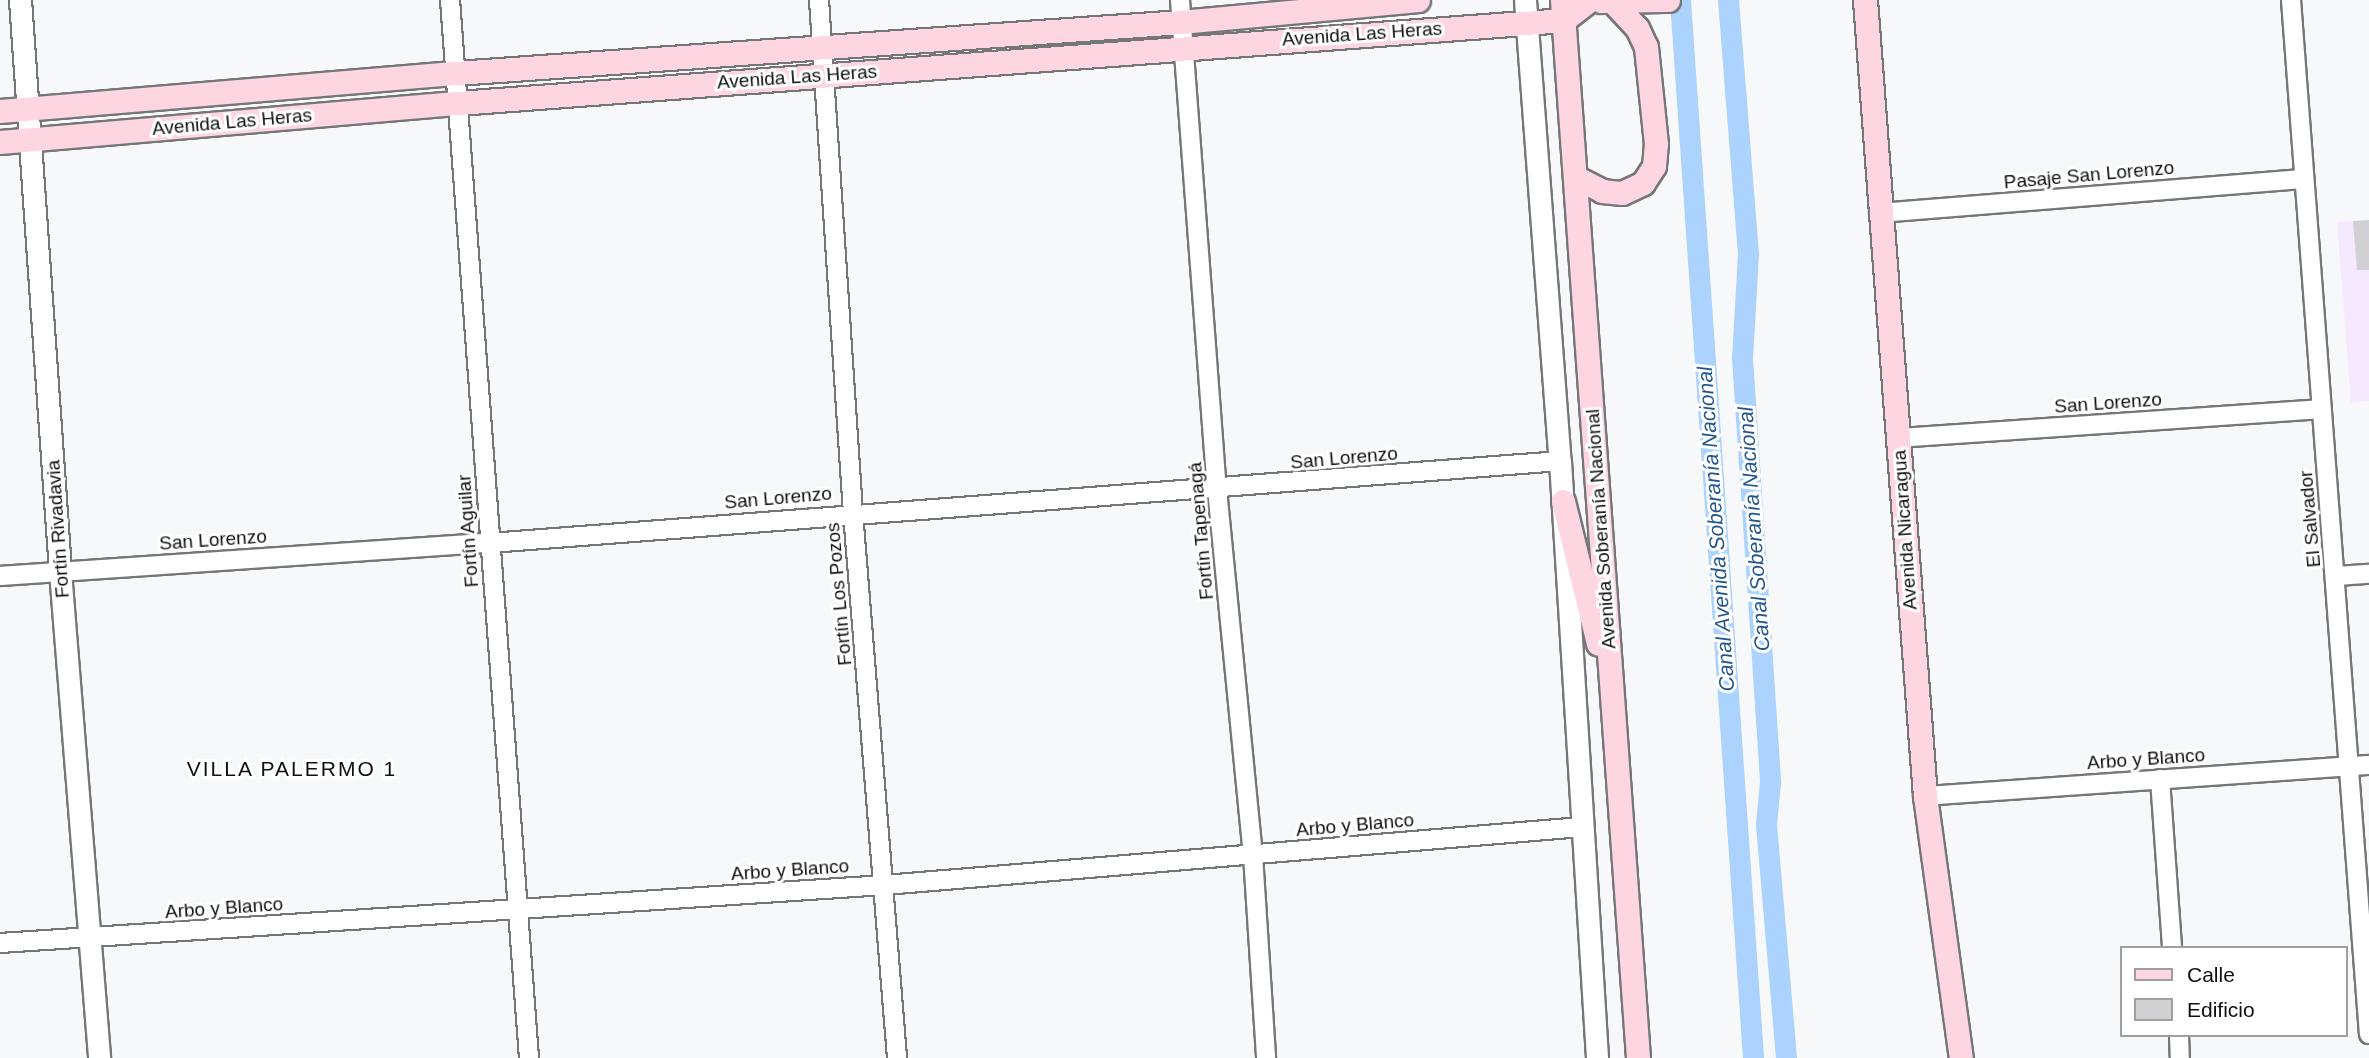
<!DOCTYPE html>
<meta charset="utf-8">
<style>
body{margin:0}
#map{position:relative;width:2369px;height:1058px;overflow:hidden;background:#f7f8fa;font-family:Arial,sans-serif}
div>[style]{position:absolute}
.education>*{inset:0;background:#f4e9fe}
.canal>*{height:21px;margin:-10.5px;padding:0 10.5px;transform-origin:10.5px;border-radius:10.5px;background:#acd2fe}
.building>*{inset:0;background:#d1d1d3}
.roads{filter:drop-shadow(2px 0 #757678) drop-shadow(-2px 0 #757678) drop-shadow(0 2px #757678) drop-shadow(0 -2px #757678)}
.minor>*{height:18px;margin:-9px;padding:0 9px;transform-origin:9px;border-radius:9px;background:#fff}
.tertiary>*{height:21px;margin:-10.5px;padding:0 10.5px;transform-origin:10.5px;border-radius:10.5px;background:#fff}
.secondary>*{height:23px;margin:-11.5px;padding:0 11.5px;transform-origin:11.5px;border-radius:11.5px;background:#fed6e2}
span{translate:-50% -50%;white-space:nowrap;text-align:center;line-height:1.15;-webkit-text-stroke:6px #fff;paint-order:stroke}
.street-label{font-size:19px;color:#0f1011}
.water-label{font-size:21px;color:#23578d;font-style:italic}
.neighbourhood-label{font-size:21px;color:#0f1011;letter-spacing:2px}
.legend{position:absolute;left:2120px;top:946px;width:228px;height:91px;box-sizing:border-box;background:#fff;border:2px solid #9f9fa0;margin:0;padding:9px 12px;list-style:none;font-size:21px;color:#0f1011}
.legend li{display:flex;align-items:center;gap:14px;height:35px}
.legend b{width:35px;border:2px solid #9f9fa0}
</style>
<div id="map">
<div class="education">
<i style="clip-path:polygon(2369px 220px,2369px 401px,2351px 402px,2337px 222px)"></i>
</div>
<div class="canal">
<i style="left:1680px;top:0;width:1061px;rotate:86.05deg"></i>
<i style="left:1728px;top:0;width:255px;rotate:85.5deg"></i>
<i style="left:1748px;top:254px;width:104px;rotate:93.3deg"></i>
<i style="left:1742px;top:358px;width:425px;rotate:86.2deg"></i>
<i style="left:1770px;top:782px;width:42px;rotate:95.4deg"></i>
<i style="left:1766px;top:824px;width:235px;rotate:85.1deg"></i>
</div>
<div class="building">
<i style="clip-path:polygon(2369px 220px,2369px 270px,2357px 270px,2353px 221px)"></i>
</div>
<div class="roads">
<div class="minor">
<i style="left:450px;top:0;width:1061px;rotate:85.73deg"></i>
<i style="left:819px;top:0;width:514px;rotate:86.21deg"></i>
<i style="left:853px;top:513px;width:547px;rotate:85.38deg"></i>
<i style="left:1180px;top:0;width:490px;rotate:85.7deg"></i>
<i style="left:1217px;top:489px;width:368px;rotate:84.4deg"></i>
<i style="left:1253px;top:855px;width:203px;rotate:86.3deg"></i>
<i style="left:2291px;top:0;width:1037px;rotate:85.69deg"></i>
<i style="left:1879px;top:213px;width:425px;rotate:-4.6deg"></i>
<i style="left:1898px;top:438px;width:424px;rotate:-3.9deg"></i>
<i style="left:0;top:576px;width:491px;rotate:-3.9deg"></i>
<i style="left:490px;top:543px;width:1073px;rotate:-4.38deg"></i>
<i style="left:2337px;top:576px;width:32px;rotate:-4deg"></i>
<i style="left:2160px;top:779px;width:169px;rotate:85.9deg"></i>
<i style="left:1925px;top:796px;width:445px;rotate:-4deg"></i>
<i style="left:0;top:943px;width:887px;rotate:-3.75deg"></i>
<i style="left:885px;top:885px;width:699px;rotate:-4.76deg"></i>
<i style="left:2179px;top:1035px;width:23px;rotate:88deg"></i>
</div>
<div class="tertiary">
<i style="left:20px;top:0;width:572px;rotate:85.99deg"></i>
<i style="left:60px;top:571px;width:489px;rotate:85.4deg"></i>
<i style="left:1525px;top:0;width:462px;rotate:85.7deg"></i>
<i style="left:1560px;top:461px;width:598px;rotate:86.45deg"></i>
</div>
<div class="secondary">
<i style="left:1562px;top:0;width:1061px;rotate:85.89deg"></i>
<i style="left:1865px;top:0;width:798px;rotate:85.69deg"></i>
<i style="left:1925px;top:796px;width:264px;rotate:82.2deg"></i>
<i style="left:1601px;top:1px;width:67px;rotate:-0.9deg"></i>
<i style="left:0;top:111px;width:458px;rotate:-4.8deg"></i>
<i style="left:456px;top:73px;width:727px;rotate:-4.02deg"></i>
<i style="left:1181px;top:22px;width:238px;rotate:-5.3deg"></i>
<i style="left:0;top:142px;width:460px;rotate:-4.9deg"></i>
<i style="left:458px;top:103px;width:1109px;rotate:-4.29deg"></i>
<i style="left:1564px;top:20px;width:31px;rotate:-38deg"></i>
<i style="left:1575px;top:177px;width:30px;rotate:27deg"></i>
<i style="left:1602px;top:191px;width:20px;rotate:6deg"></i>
<i style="left:1622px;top:193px;width:23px;rotate:-25deg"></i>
<i style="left:1643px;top:183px;width:20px;rotate:-57deg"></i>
<i style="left:1654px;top:166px;width:22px;rotate:-85deg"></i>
<i style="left:1656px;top:144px;width:98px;rotate:-95.9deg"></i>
<i style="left:1646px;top:47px;width:21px;rotate:-115deg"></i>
<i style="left:1637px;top:28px;width:38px;rotate:-133deg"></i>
<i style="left:1563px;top:501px;width:147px;rotate:76.2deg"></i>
</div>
</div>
<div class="street-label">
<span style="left:1362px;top:34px;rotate:-4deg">Avenida Las Heras</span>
<span style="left:797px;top:77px;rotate:-4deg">Avenida Las Heras</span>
<span style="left:232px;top:122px;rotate:-5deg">Avenida Las Heras</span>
<span style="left:2089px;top:175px;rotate:-5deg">Pasaje San Lorenzo</span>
<span style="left:2108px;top:403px;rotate:-4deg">San Lorenzo</span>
<span style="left:1344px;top:458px;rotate:-5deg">San Lorenzo</span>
<span style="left:778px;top:498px;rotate:-5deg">San Lorenzo</span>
<span style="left:2310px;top:519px;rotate:-95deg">El Salvador</span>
<span style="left:58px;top:529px;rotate:-94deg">Fortín Rivadavia</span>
<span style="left:1601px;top:529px;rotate:-94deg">Avenida Soberanía Nacional</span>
<span style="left:1905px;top:530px;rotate:-94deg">Avenida Nicaragua</span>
<span style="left:468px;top:531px;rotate:-94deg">Fortín Aguilar</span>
<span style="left:1201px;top:531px;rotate:-95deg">Fortín Tapenagá</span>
<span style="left:213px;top:540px;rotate:-4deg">San Lorenzo</span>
<span style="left:839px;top:594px;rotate:-95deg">Fortín Los Pozos</span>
<span style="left:2146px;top:759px;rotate:-4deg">Arbo y Blanco</span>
<span style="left:1355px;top:825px;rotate:-5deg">Arbo y Blanco</span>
<span style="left:790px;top:870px;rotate:-4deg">Arbo y Blanco</span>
<span style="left:224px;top:908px;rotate:-4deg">Arbo y Blanco</span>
</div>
<div class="water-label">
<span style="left:1716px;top:529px;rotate:-94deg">Canal Avenida Soberanía Nacional</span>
<span style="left:1754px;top:529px;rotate:-94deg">Canal Soberanía Nacional</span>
</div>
<div class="neighbourhood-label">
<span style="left:292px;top:769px">VILLA PALERMO 1</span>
</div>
<ul class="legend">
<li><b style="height:9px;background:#fed6e2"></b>Calle</li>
<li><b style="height:19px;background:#d1d1d3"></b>Edificio</li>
</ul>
</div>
